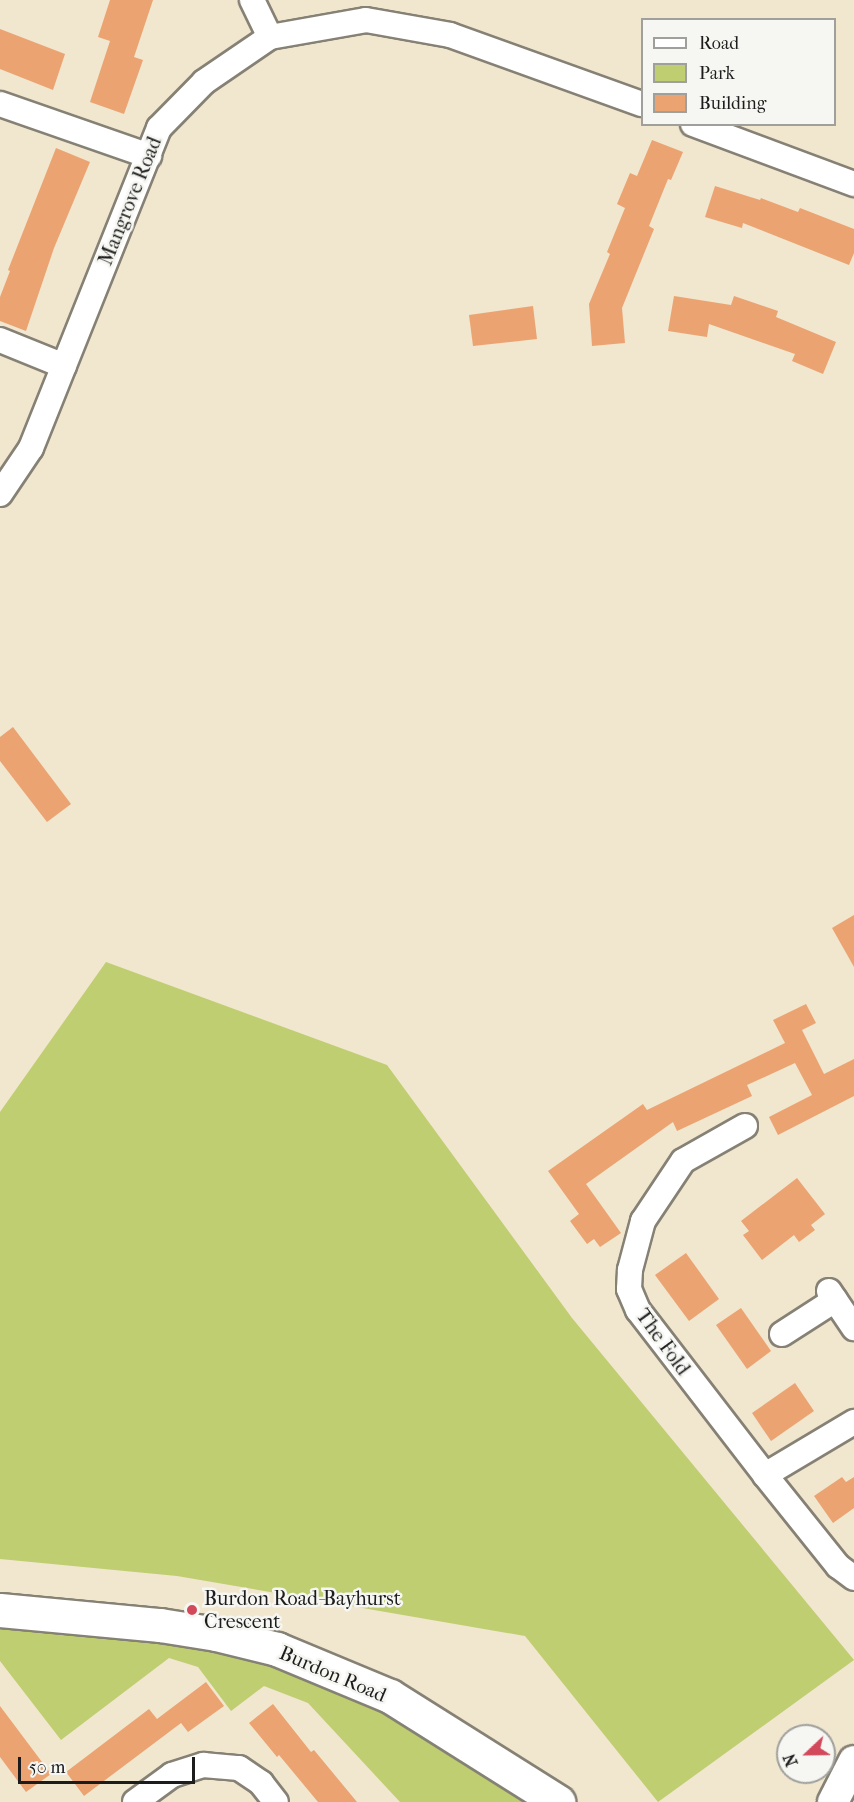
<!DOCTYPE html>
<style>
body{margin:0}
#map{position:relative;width:854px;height:1802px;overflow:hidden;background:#f1e6ce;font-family:"IM FELL French Canon",serif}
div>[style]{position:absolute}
.green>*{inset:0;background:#bece70}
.building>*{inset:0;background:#eba372}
.roads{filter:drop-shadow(2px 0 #868175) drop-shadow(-2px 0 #868175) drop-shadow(0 2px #868175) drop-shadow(0 -2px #868175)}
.minor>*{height:24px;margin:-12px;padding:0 12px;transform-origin:12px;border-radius:12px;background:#fff}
.tertiary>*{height:30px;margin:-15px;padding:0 15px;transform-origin:15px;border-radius:15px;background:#fff}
.secondary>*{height:33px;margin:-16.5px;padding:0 16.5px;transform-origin:16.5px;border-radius:16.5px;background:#fff}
.dots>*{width:16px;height:16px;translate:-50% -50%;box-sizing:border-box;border:3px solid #f6f6f2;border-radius:50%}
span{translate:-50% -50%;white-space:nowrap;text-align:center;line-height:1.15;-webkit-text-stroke:5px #f6f6f2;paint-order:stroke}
.street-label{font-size:20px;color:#1c1c1c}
.poi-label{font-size:20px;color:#1c1c1c}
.left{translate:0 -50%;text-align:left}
.legend{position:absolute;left:641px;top:18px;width:195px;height:108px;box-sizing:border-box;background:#f6f6f2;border:2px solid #9f9f9c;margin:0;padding:8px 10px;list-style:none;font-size:18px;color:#1c1c1c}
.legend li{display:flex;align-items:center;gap:12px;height:30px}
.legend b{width:30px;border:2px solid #9f9f9c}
.north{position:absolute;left:776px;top:1724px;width:60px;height:60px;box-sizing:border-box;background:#f6f6f2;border:2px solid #9f9f9c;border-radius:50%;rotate:248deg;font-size:16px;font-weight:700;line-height:24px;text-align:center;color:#1c1c1c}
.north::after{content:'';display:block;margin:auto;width:21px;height:27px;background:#d1495b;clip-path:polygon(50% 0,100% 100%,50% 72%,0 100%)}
.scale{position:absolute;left:18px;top:1757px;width:177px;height:27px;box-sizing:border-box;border:3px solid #1c1c1c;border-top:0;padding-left:8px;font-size:18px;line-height:21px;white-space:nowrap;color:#1c1c1c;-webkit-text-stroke:4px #f6f6f2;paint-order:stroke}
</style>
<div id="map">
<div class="green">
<i style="clip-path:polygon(106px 962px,387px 1065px,572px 1318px,854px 1660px,658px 1802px,525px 1636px,177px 1576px,0 1559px,0 1112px)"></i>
<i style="clip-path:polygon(0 1610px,160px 1625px,390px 1696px,532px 1802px,400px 1802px,308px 1703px,264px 1686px,231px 1711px,198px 1667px,169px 1658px,61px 1740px,0 1661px)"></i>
</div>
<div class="building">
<i style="clip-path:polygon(110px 0,153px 0,134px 57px,143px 60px,124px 114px,90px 102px,110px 41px,98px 37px)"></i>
<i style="clip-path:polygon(0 29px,65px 54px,53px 90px,0 69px)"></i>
<i style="clip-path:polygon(652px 140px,683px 152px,671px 180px,668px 179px,649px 226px,654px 229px,622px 308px,625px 343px,592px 346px,589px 304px,610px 254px,607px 252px,625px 208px,617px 204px,630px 173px,637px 176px)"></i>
<i style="clip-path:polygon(56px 148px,90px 162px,54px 248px,26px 331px,0 321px,0 297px,10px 271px,8px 270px)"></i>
<i style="clip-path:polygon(715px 186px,760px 200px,761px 198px,798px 212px,800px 208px,854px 229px,854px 253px,849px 265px,743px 223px,742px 228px,705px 217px)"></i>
<i style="clip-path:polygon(674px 296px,731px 305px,734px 296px,778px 311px,776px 317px,836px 342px,823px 374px,792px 361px,795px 354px,709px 324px,707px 337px,668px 331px)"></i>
<i style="clip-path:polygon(533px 306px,537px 339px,473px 346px,469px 315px)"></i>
<i style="clip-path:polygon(13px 727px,71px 804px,47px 822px,0 761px,0 737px)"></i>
<i style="clip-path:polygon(854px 915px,854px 967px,832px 928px)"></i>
<i style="clip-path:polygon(806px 1004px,816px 1023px,802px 1030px,824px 1074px,854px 1059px,854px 1096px,778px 1135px,769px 1117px,812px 1095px,795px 1063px,747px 1085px,752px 1096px,677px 1131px,673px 1122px,586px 1184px,621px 1233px,600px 1247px,594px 1239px,587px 1244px,570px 1221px,579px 1214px,548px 1171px,643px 1104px,647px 1110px,785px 1043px,773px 1020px)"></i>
<i style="clip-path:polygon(797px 1178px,825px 1214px,811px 1225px,815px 1230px,799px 1242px,794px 1235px,762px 1260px,743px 1235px,749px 1231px,741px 1221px)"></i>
<i style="clip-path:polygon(686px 1253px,719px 1299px,689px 1321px,655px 1275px)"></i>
<i style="clip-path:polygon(741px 1308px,771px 1351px,747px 1369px,716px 1325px)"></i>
<i style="clip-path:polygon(795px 1383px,814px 1411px,771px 1441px,752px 1413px)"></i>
<i style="clip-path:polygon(842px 1477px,846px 1482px,854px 1477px,854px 1508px,833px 1523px,814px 1496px)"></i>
<i style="clip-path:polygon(206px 1682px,224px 1706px,188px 1732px,181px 1723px,84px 1796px,66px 1772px,149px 1709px,157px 1719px)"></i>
<i style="clip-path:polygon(273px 1704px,311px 1752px,314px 1750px,357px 1802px,318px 1802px,279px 1755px,277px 1757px,249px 1723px)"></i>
<i style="clip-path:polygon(0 1706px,51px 1774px,26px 1792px,0 1757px)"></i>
</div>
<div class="roads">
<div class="minor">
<i style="left:252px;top:0;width:41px;rotate:64.1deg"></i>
<i style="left:0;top:104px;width:158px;rotate:19.2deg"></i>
<i style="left:693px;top:124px;width:172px;rotate:20.4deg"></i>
<i style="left:0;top:340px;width:69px;rotate:22.1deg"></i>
<i style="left:0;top:494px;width:55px;rotate:-56deg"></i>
<i style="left:31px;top:448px;width:345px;rotate:-68.2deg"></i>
<i style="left:159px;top:128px;width:64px;rotate:-45.6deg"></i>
<i style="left:204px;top:82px;width:80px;rotate:-34.3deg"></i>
<i style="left:270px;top:37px;width:97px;rotate:-10deg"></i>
<i style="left:366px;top:20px;width:85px;rotate:10.1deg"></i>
<i style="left:450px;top:35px;width:204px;rotate:19.8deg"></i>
<i style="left:745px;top:1126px;width:71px;rotate:150.6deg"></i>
<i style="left:683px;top:1161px;width:72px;rotate:123.7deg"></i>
<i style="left:643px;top:1221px;width:51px;rotate:104.9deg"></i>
<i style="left:630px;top:1270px;width:19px;rotate:93deg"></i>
<i style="left:629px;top:1289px;width:23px;rotate:67deg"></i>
<i style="left:638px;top:1310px;width:208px;rotate:52.4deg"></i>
<i style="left:765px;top:1475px;width:117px;rotate:51.3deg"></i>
<i style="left:838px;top:1566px;width:20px;rotate:37deg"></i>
<i style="left:829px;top:1291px;width:45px;rotate:56deg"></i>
<i style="left:782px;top:1334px;width:63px;rotate:-32.7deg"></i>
<i style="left:765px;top:1475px;width:104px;rotate:-30.8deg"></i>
<i style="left:135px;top:1802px;width:46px;rotate:-36.1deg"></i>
<i style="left:172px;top:1775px;width:33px;rotate:-18deg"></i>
<i style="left:203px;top:1765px;width:36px;rotate:5deg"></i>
<i style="left:239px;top:1768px;width:27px;rotate:34deg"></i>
<i style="left:261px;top:1783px;width:24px;rotate:52deg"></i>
</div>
<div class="tertiary">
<i style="left:833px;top:1802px;width:46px;rotate:-62.9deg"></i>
</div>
<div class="secondary">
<i style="left:0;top:1610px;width:161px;rotate:5.4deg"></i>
<i style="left:160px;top:1625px;width:57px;rotate:9.1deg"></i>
<i style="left:216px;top:1634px;width:63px;rotate:13.8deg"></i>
<i style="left:277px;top:1649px;width:122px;rotate:22.6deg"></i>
<i style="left:390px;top:1696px;width:199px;rotate:32.2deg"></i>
</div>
</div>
<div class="dots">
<i style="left:192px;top:1610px;background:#d1495b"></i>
</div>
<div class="street-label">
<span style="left:130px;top:201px;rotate:-68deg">Mangrove Road</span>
<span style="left:663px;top:1342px;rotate:54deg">The Fold</span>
<span style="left:333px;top:1674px;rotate:23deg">Burdon Road</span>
</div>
<div class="poi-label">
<span class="left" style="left:204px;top:1610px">Burdon Road-Bayhurst<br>Crescent</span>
</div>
<ul class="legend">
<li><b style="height:8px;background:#fff"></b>Road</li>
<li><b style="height:16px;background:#bece70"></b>Park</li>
<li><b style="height:16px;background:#eba372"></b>Building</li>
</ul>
<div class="north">N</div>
<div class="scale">50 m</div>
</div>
